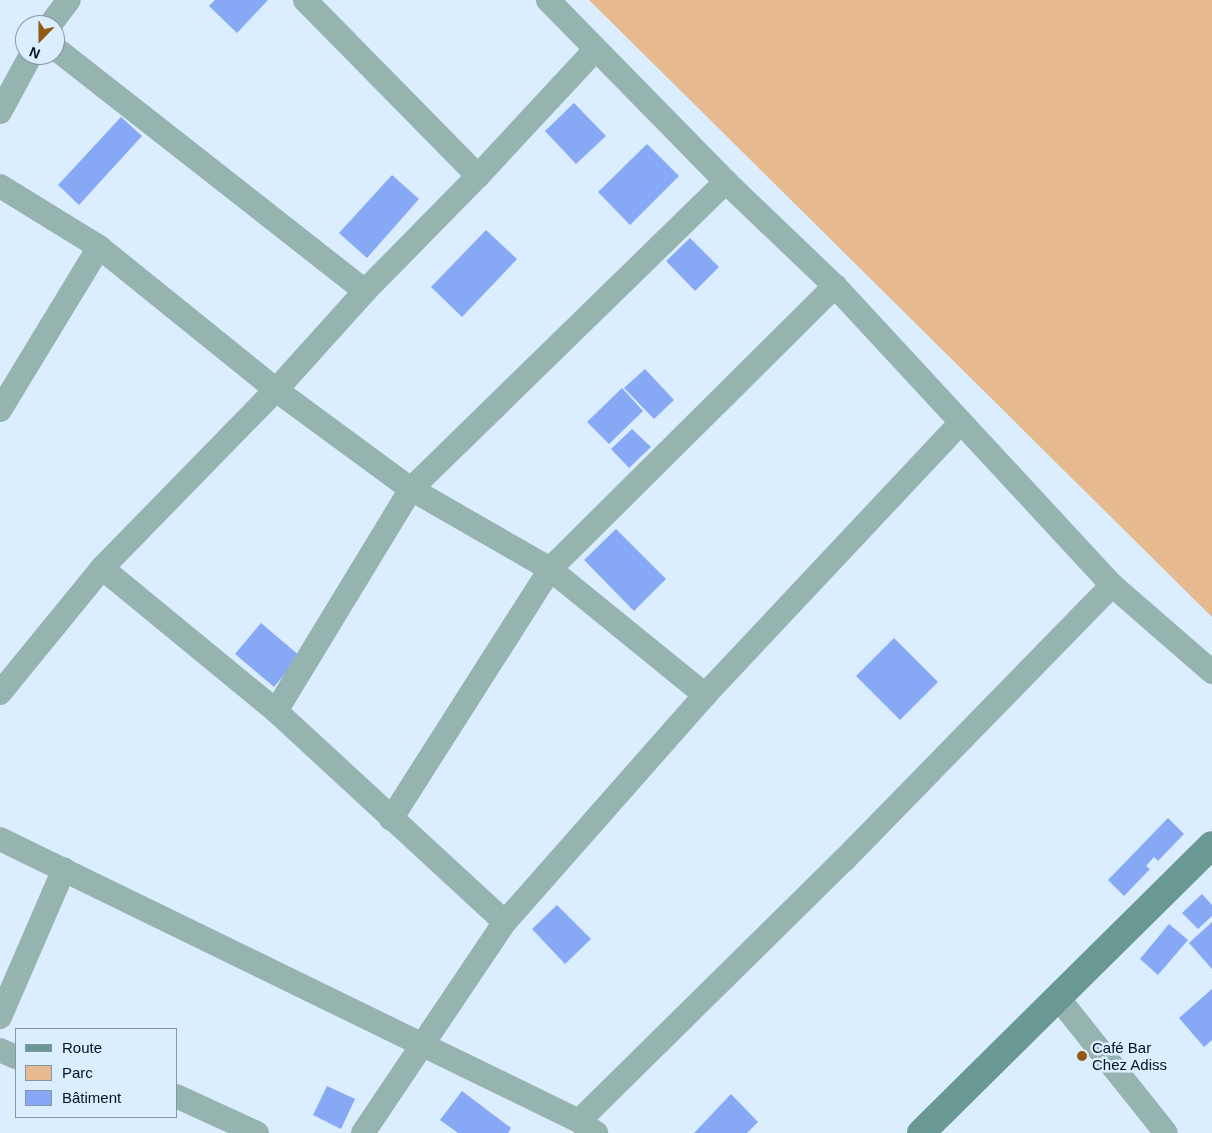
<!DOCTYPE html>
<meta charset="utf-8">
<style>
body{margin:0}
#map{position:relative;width:1212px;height:1133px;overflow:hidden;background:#daeeff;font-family:Helvetica,sans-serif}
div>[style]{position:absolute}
.green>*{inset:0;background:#e6b98e}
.building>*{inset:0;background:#87a9f5}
.minor>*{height:24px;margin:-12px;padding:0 12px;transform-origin:12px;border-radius:12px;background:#95b4af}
.secondary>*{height:28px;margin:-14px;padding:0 14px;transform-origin:14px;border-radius:14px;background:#699992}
.dots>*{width:14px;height:14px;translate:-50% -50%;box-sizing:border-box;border:2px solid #daeeff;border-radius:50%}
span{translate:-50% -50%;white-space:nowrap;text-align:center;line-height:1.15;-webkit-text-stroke:5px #daeeff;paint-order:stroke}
.poi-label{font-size:15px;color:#031422}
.left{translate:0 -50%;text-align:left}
.legend{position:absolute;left:15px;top:1028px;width:162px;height:90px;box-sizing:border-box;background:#daeeff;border:1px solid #8497a7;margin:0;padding:6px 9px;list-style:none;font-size:15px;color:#031422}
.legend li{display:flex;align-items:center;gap:10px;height:25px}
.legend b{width:25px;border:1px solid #8497a7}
.north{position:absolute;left:15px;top:15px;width:50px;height:50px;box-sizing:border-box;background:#daeeff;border:1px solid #8497a7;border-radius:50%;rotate:202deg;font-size:14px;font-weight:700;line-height:20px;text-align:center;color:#031422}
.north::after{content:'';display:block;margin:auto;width:18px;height:22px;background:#915913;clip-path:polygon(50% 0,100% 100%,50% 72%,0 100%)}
</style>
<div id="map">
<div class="green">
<i style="clip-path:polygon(589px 0,1212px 0,1212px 617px)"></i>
</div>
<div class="building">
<i style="clip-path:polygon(215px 0,268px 0,237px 33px,209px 6px)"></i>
<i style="clip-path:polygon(574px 103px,606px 136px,576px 164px,545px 131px)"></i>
<i style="clip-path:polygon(121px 117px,142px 136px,79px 205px,58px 185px)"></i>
<i style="clip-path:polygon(647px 144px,679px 176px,630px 225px,598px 192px)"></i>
<i style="clip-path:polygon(392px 175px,419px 199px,367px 258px,339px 233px)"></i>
<i style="clip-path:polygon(486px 230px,517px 259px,462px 317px,431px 287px)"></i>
<i style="clip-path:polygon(690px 238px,719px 267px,695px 291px,666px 261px)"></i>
<i style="clip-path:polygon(645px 369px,674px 400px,654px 419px,624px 388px)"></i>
<i style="clip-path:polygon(622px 388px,643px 411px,609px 444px,587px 422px)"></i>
<i style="clip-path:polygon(632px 429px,651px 447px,629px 468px,611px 449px)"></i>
<i style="clip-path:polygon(616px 529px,666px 579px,634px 611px,584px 560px)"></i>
<i style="clip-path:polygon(261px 623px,300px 656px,274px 687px,235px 654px)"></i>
<i style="clip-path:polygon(894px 638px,938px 682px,900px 720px,856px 676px)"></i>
<i style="clip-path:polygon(1168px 818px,1184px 834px,1158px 861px,1154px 857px,1146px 866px,1150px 869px,1124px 896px,1108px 880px)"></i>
<i style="clip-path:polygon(1202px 894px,1212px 905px,1212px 916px,1198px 929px,1182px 913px)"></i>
<i style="clip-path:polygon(557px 905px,591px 939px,565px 964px,532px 929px)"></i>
<i style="clip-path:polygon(1212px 922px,1212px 969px,1189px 943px)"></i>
<i style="clip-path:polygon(1169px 924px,1188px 940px,1158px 975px,1140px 959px)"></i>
<i style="clip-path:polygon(1212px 989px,1212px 1040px,1204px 1047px,1179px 1018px)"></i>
<i style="clip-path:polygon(327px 1086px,355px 1099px,341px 1129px,313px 1115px)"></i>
<i style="clip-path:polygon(462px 1091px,511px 1128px,508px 1133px,458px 1133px,440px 1120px)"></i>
<i style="clip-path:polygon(731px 1094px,758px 1122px,747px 1133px,694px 1133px)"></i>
</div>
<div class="minor">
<i style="left:305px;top:0;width:247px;rotate:45.5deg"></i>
<i style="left:548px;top:0;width:255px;rotate:45.6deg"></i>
<i style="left:726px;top:182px;width:151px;rotate:43.7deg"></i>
<i style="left:835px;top:286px;width:408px;rotate:47.2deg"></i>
<i style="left:1112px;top:585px;width:133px;rotate:41deg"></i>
<i style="left:50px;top:25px;width:31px;rotate:-53deg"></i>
<i style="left:55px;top:48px;width:394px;rotate:38.1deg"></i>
<i style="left:0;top:112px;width:65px;rotate:-61.5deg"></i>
<i style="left:0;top:186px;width:116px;rotate:31.6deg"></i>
<i style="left:99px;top:247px;width:228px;rotate:38.9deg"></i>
<i style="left:276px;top:390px;width:167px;rotate:36.3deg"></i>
<i style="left:411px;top:489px;width:160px;rotate:29.9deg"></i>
<i style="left:550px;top:569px;width:200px;rotate:39.1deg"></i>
<i style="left:0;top:410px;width:191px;rotate:-58.7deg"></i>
<i style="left:102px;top:568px;width:225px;rotate:39.4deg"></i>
<i style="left:276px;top:711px;width:311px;rotate:42.7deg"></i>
<i style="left:0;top:693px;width:161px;rotate:-50.8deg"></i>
<i style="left:102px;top:568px;width:249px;rotate:-45.7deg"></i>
<i style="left:276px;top:390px;width:133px;rotate:-48deg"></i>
<i style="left:365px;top:291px;width:161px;rotate:-45.5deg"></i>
<i style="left:478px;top:176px;width:173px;rotate:-47.1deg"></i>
<i style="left:276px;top:711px;width:260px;rotate:-58.7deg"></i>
<i style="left:411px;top:489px;width:440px;rotate:-44.3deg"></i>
<i style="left:391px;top:819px;width:296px;rotate:-57.5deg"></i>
<i style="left:550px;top:569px;width:402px;rotate:-44.8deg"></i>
<i style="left:0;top:839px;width:644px;rotate:25.97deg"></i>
<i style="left:579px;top:1121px;width:21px;rotate:35deg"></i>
<i style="left:1059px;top:999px;width:171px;rotate:51.4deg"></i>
<i style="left:0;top:1017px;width:161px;rotate:-66.6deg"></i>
<i style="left:0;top:1050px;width:17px;rotate:24deg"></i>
<i style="left:176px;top:1096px;width:89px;rotate:24.6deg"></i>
<i style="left:579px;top:1121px;width:372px;rotate:-44.6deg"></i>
<i style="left:844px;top:860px;width:384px;rotate:-45.7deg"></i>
<i style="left:363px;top:1133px;width:254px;rotate:-56.1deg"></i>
<i style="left:505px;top:922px;width:303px;rotate:-48.6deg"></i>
<i style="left:705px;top:695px;width:374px;rotate:-46.8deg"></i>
</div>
<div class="secondary">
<i style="left:921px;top:1133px;width:409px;rotate:-44.7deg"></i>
</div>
<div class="dots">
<i style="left:1082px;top:1056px;background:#915913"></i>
</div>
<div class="poi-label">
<span class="left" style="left:1092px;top:1056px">Café Bar<br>Chez Adiss</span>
</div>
<ul class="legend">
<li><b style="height:6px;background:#699992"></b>Route</li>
<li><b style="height:14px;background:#e6b98e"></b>Parc</li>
<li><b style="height:14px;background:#87a9f5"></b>Bâtiment</li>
</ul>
<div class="north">N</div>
</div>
